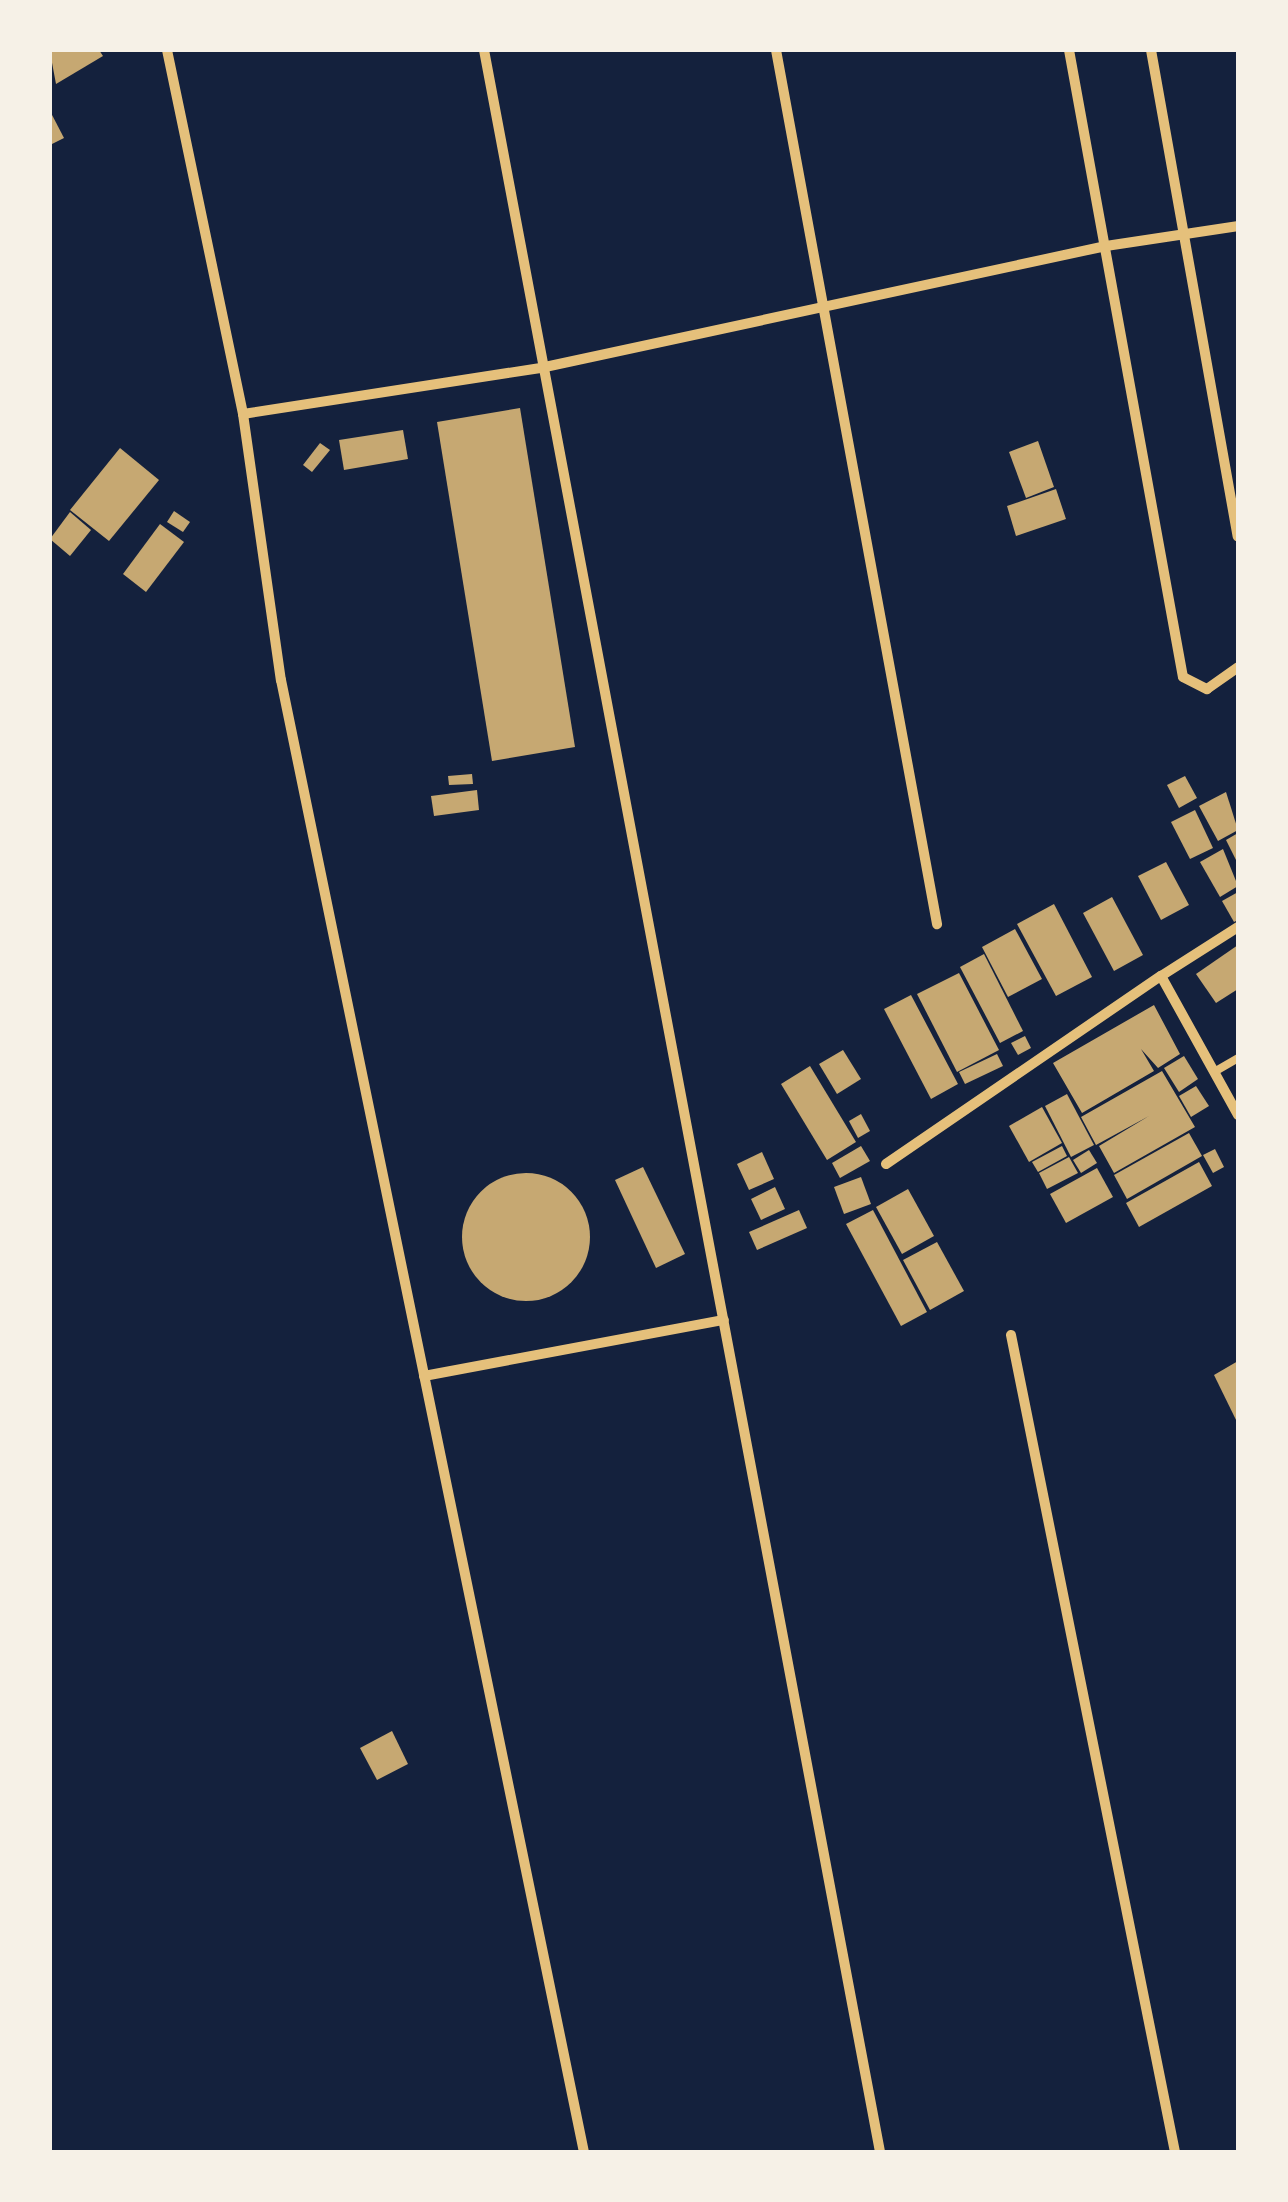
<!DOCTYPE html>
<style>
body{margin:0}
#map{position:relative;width:1288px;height:2202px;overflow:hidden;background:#14213d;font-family:Ubuntu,sans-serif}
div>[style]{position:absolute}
.building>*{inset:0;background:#c6a872}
.round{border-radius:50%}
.service>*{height:8px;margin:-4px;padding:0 4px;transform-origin:4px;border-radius:4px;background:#e5c07b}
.minor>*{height:10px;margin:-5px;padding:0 5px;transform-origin:5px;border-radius:5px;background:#e5c07b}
span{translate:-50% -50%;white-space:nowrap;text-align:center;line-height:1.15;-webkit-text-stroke:8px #f6f1e7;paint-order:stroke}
.frame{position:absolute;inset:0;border:52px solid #f6f1e7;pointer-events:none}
</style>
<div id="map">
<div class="building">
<i style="clip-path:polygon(99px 50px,103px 56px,56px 84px,50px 52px)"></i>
<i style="clip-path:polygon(50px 111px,64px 138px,50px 145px)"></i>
<i style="clip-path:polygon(520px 408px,575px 747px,492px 761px,437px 422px)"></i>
<i style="clip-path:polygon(403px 430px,408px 459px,344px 470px,339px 440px)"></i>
<i style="clip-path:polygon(1038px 441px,1054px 487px,1026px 498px,1009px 452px)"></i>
<i style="clip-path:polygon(320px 443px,330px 450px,312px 472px,303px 465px)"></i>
<i style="clip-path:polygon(120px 448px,159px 480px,109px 541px,70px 510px)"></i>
<i style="clip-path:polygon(1056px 489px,1066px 519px,1016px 536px,1007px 506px)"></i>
<i style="clip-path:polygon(174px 511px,190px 522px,183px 532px,167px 522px)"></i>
<i style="clip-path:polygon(70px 512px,91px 530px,70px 556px,50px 539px)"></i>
<i style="clip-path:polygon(160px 524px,184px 542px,146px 592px,123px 574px)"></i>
<i style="clip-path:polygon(472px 774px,473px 784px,449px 785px,448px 776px)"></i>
<i style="clip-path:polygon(1185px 776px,1197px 798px,1179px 808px,1167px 785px)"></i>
<i style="clip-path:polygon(477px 790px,479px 810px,434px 816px,431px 796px)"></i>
<i style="clip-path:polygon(1226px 792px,1238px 830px,1218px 841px,1199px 806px)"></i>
<i style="clip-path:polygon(1195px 810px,1213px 848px,1190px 859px,1171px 822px)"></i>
<i style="clip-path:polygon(1238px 833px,1238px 864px,1226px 840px)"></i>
<i style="clip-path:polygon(1223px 849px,1238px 886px,1220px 897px,1200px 862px)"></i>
<i style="clip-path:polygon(1166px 862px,1189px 905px,1161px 920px,1138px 876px)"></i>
<i style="clip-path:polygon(1238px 892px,1238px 920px,1234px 922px,1222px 901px)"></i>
<i style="clip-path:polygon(1112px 897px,1143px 955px,1114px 971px,1083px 913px)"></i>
<i style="clip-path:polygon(1054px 904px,1092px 977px,1056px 996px,1017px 924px)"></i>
<i style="clip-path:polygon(1015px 929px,1042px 979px,1008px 997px,982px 947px)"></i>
<i style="clip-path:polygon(1238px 945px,1238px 989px,1216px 1003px,1196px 974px)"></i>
<i style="clip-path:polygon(984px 954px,1023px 1031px,1000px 1043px,960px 967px)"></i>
<i style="clip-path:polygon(959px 973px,999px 1050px,957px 1072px,917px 994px)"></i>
<i style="clip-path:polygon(911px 995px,958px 1084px,931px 1099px,884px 1009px)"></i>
<i style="clip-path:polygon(1154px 1005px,1180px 1054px,1158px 1068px,1141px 1049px,1154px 1071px,1082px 1113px,1053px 1063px)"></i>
<i style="clip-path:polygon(1025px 1036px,1031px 1048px,1018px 1055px,1011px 1043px)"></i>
<i style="clip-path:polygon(843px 1050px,861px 1079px,837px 1094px,819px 1064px)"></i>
<i style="clip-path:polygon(997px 1054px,1003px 1066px,965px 1084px,959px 1072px)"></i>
<i style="clip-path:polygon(1184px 1056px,1198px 1079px,1179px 1092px,1164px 1068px)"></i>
<i style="clip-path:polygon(810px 1066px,856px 1142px,827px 1160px,781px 1084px)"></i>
<i style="clip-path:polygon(1162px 1071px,1195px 1127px,1114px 1173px,1099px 1146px,1149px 1116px,1096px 1145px,1081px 1117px)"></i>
<i style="clip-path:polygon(1196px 1086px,1209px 1106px,1191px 1117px,1179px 1096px)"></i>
<i style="clip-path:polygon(1067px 1094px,1094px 1145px,1071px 1157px,1045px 1106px)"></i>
<i style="clip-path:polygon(1042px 1107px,1062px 1143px,1029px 1162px,1009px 1126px)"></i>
<i style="clip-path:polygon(861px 1114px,870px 1131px,858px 1138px,849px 1121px)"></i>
<i style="clip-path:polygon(1189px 1133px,1202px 1156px,1127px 1199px,1114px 1175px)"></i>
<i style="clip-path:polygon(861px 1146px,870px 1161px,840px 1178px,832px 1163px)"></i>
<i style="clip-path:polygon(1062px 1146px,1067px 1156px,1038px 1172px,1032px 1162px)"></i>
<i style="clip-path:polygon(1215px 1149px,1224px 1167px,1213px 1173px,1203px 1155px)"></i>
<i style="clip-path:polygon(1089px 1150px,1097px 1163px,1081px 1173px,1073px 1160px)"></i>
<i style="clip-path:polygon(762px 1152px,774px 1179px,749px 1190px,737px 1164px)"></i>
<i style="clip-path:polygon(1069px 1157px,1078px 1173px,1047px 1189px,1039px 1173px)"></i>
<i style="clip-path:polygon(1199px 1162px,1212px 1186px,1139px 1227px,1126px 1203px)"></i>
<i style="clip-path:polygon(643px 1167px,685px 1254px,656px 1268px,615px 1180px)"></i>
<i style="clip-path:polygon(1097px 1168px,1113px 1197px,1066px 1223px,1050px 1194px)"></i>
<i class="round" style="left:462px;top:1173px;width:128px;height:128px"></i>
<i style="clip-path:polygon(861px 1177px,871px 1204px,844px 1214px,834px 1187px)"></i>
<i style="clip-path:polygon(775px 1187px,785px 1209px,761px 1220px,751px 1199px)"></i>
<i style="clip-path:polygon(908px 1189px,934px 1236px,902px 1254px,876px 1207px)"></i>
<i style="clip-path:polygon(799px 1210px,807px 1228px,757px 1250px,749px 1232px)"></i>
<i style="clip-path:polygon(873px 1210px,927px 1312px,901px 1326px,846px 1224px)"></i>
<i style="clip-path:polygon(937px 1242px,964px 1291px,930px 1310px,903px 1260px)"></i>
<i style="clip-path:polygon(1238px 1361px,1238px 1424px,1214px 1375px)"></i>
<i style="clip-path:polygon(392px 1731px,408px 1764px,377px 1780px,360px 1748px)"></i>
</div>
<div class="service">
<i style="left:1214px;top:1072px;width:28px;rotate:-30deg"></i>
</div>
<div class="minor">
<i style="left:167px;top:50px;width:372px;rotate:78.2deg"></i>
<i style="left:243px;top:414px;width:269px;rotate:81.9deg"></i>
<i style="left:281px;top:680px;width:1503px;rotate:78.37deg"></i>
<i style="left:484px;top:50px;width:2139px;rotate:79.33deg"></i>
<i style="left:776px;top:50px;width:889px;rotate:79.56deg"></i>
<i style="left:1069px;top:50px;width:637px;rotate:79.7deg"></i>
<i style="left:1183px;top:677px;width:27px;rotate:27deg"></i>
<i style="left:1207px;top:689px;width:38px;rotate:-35deg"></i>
<i style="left:1151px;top:50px;width:494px;rotate:79.9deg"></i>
<i style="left:243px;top:414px;width:306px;rotate:-8.8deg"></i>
<i style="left:545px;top:367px;width:574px;rotate:-12.17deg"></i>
<i style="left:1106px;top:246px;width:134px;rotate:-8.6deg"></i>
<i style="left:1238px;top:927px;width:91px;rotate:147.5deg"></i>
<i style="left:1161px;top:976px;width:159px;rotate:61deg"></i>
<i style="left:886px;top:1164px;width:333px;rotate:-34.4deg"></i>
<i style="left:1011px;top:1335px;width:833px;rotate:78.65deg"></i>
<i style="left:424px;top:1376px;width:305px;rotate:-10.6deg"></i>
</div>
<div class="frame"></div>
</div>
